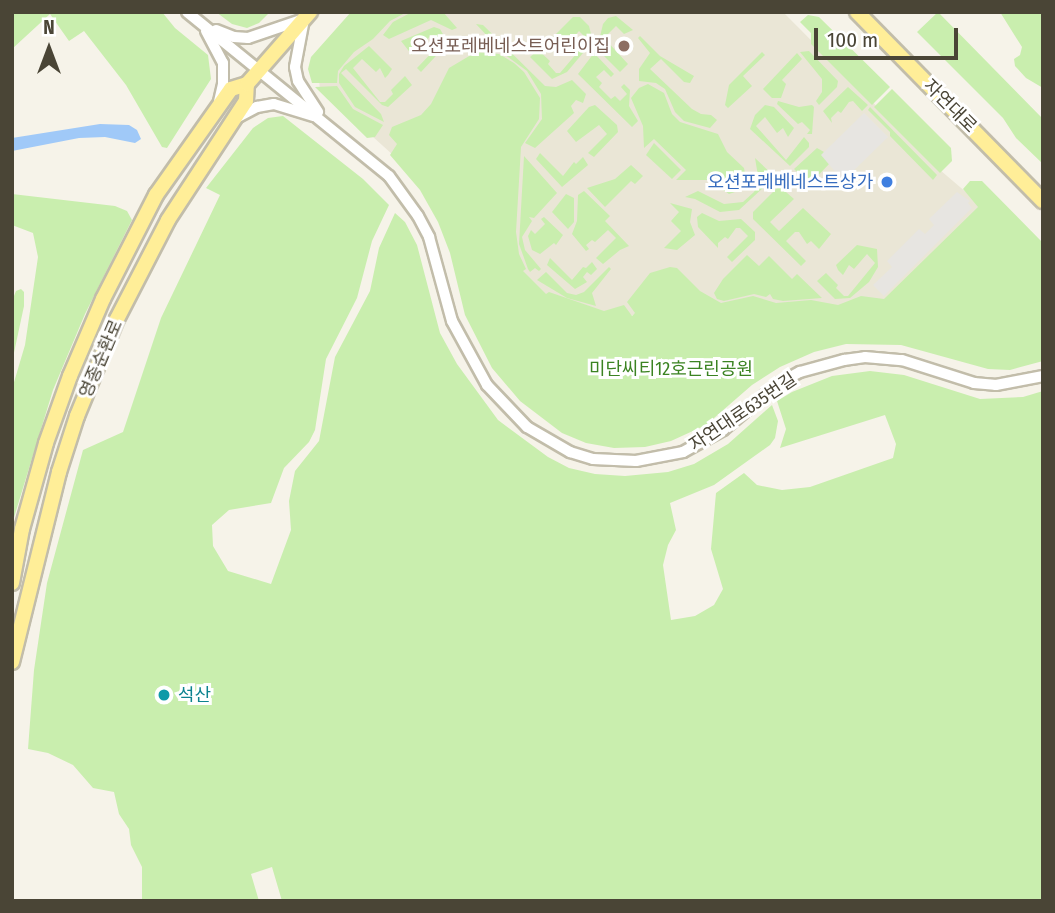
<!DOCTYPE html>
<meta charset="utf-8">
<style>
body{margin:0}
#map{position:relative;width:1055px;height:913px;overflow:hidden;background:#f6f3e9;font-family:"Fira Sans Condensed","Noto Sans KR",sans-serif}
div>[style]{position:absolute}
.residential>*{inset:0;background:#eae6d6}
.green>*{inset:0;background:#c9eeae}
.parking>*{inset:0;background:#e7e5e1}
.water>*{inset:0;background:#a0c9f8}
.roads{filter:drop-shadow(2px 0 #c2bdaa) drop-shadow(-2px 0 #c2bdaa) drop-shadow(0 2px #c2bdaa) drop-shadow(0 -2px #c2bdaa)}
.minor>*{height:10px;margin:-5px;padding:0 5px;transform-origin:5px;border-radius:5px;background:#fff}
.major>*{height:14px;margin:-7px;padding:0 7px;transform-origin:7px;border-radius:7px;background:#ffee98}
.dots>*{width:19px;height:19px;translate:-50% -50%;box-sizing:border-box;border:4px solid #fff;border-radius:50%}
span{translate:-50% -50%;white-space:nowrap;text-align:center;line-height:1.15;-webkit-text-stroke:6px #fff;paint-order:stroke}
.education-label{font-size:18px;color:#785e54}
.right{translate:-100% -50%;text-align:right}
.street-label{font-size:18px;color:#4a4536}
.shop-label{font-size:18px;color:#366cbe}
.park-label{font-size:18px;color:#3b8322}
.culture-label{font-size:18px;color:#0d838f}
.left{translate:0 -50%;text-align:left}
.frame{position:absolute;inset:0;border:14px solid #4a4536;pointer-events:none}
.north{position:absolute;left:14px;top:14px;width:70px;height:70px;-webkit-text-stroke:5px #fff;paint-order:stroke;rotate:0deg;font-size:19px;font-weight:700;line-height:28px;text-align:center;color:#4a4536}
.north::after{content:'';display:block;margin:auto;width:24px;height:32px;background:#4a4536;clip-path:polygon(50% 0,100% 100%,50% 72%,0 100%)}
.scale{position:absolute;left:814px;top:28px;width:144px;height:32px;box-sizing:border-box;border:4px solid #4a4536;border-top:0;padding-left:9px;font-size:21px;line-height:24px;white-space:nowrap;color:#4a4536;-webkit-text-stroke:5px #fff;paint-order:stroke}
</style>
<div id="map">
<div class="residential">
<i style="clip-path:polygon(380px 12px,783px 12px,940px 170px,987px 210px,897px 309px,635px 314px,623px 319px,532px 291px,438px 102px,396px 146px,393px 155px,320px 89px,319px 80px)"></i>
</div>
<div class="green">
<i style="clip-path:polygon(12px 12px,162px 12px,175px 28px,208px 55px,211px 79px,167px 148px,162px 147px,126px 85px,84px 31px,69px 41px,50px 14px,12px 49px)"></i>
<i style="clip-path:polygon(216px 12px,270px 12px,259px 23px,247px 28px,232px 24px)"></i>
<i style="clip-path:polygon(351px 12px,407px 12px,390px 21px,373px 39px,354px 52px,338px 71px,337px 83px,312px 83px,308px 69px,311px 57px)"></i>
<i style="clip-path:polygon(412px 12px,443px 12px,457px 28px,452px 30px,431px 20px,389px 39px,383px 35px,393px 22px)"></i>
<i style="clip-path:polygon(938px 12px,1043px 119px,1043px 164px,1016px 138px,1003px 118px,917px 32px)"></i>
<i style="clip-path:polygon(1000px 12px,1043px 12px,1043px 88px,1026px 78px,1015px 66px,1014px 59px,1020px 55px,1022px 47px)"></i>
<i style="clip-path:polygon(808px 15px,819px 17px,890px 87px,872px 105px,811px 44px,811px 33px,800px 22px)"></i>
<i style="clip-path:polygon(616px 16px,633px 30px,624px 34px,616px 26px,604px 38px,628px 64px,620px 72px,597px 49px,603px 24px,608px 18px)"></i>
<i style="clip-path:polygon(573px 17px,580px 17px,589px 26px,591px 34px,588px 47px,567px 72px,552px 79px,530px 57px,538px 50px,550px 61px,548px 64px,556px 73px,560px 73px,588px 40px,579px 31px,566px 46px,561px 42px,555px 52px,548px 42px)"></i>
<i style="clip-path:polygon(476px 24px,483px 25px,545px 86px,556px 87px,572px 80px,586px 94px,583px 103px,576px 100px,571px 106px,574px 113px,535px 148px,525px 143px,542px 119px,541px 94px,527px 71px,504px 54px)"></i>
<i style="clip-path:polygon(434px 27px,440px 29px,448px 43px,421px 72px,417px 68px,441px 43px,434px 35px,430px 36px,422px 47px,418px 44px,412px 50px,412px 55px,401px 41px)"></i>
<i style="clip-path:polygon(640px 36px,660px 56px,694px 76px,690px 83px,684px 82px,661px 59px,650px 69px,692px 109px,701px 114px,711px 115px,717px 120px,710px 128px,684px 121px,675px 112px,665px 89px,656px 83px,639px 81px,639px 69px,650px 53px,638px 38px)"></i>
<i style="clip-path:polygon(369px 46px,392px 69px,388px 75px,385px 78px,380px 68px,376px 72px,362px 59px,353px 68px,380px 102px,385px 102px,393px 94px,391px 90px,405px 76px,412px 85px,388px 107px,382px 105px,346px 69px,341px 73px,381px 114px,384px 122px,355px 107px,339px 83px,339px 74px,344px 66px)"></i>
<i style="clip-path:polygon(809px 51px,838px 81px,837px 87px,819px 105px,816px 101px,822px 92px,822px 79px,800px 52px)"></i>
<i style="clip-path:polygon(476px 52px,499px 54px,514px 63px,524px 72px,540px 98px,539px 119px,521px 147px,516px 232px,519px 254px,526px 269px,523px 271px,546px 294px,549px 292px,604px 311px,624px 305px,632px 316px,635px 313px,627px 302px,650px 273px,670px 267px,677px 268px,700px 291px,721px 303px,753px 296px,776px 303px,811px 300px,838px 305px,861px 296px,884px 299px,978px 207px,963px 189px,970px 181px,982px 181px,1043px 243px,1043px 361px,1010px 370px,988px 369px,901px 345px,846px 344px,814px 352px,780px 367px,752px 385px,706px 425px,671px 441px,645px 447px,614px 448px,586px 443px,562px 433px,520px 401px,492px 368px,465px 315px,450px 253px,438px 222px,420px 190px,390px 155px,397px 144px,389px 135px,392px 127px,421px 115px,431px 104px,449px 68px)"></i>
<i style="clip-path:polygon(762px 52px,765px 55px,743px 76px,752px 86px,728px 108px,725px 105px,729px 85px)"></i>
<i style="clip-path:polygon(594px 53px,614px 74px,611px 77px,604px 70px,596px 77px,602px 83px,599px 87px,611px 99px,615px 96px,620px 101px,627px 94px,621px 87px,624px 84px,630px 90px,629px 106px,638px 121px,632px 127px,578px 74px)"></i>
<i style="clip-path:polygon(797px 53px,802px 59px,782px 80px,786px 84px,781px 98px,772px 98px,763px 89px)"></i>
<i style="clip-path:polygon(648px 84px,664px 93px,672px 114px,680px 122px,718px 134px,727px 152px,744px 168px,746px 179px,741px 190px,729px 194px,709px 180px,676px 180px,686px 170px,654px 139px,644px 148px,643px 126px,631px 98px,639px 88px)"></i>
<i style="clip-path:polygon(337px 86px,353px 109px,383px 125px,375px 137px,367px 138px,315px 87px)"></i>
<i style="clip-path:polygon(848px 87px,868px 105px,862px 111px,853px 101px,849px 102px,841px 113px,838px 111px,831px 118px,832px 123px,823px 111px)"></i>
<i style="clip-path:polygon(892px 89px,951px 148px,952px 161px,940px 173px,874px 107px)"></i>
<i style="clip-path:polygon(778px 101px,799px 107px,812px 105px,814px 107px,812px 134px,807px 134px,810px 130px,802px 122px,798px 124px,777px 104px)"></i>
<i style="clip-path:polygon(595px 105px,617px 125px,618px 132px,594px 157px,588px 153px,607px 134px,599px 125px,576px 142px,567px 131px,589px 107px)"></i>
<i style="clip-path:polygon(765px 105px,774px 107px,794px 128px,788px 137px,783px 128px,777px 133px,765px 117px,756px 126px,786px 160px,804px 137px,809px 143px,809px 147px,790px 166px,750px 129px,755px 115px)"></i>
<i style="clip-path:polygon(870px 107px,937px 175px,933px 180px,890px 136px,890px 132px,868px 110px)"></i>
<i style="clip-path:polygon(283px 116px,363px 179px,389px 205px,372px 241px,357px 298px,326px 359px,315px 430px,309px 442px,284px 468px,271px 503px,229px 510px,212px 525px,213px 546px,228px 571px,271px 584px,291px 530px,289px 501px,295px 471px,319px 441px,335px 357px,370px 291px,379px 248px,395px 213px,405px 222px,417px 245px,440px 333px,457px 364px,498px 420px,548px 457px,569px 468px,595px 474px,625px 476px,668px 472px,694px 464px,728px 444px,772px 405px,778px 421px,775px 438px,770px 445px,714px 485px,670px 503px,676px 530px,668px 545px,663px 565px,671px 620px,695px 616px,714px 605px,723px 589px,711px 549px,716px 493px,744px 473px,757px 485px,782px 490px,810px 487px,893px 458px,896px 444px,885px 415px,780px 448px,786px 429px,777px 401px,792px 392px,832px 376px,870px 371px,904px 375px,980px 399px,1023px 397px,1043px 391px,1043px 901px,282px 901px,272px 867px,251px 874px,259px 901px,142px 901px,142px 867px,131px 845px,129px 829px,119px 814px,114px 792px,93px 788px,73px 765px,48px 753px,28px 749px,34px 670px,47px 583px,83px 450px,123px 432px,161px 318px,220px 195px,206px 188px,253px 128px,268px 118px)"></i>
<i style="clip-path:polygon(654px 143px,681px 170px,672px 179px,646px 155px)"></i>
<i style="clip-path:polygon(817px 148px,824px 152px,822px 155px,830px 163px,810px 184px,794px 169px)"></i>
<i style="clip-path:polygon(540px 153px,563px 176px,574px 162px,576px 164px,583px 157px,588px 165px,562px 187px,536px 159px)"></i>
<i style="clip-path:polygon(524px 156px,557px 193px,534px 218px,529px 217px,532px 221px,522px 237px,525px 250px,541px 269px,539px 271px,535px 268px,530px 272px,528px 269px,519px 244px)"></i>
<i style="clip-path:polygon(755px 158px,775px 177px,739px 210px,720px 212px,695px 199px,685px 197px,698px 191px,724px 204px,743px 202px,754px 192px,759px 182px)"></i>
<i style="clip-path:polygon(631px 165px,643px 176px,635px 184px,631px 181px,605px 207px,587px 188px,615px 179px)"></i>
<i style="clip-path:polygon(779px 186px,794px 199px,770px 222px,779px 231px,803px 208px,831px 234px,819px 249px,811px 241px,807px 244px,799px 232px,795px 232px,786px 241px,806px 261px,801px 266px,753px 219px,753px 212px)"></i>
<i style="clip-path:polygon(584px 191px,610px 216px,605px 221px,629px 246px,620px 250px,603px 264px,596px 258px,616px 238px,608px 230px,595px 242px,592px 240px,586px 245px,589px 249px,586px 251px,572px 234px,577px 221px,578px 195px)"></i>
<i style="clip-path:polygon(12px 194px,115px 206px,127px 211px,132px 220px,85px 314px,53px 390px,12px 524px,12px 389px,25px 345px,38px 257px,33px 233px,12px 225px)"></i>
<i style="clip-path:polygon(566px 194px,574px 198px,574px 222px,568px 229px,552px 212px)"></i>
<i style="clip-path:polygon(670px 203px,692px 209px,690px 222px,695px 235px,677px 250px,664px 248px,681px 231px,671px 221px,679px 212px)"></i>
<i style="clip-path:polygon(702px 213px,719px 221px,741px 219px,755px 232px,755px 240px,732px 262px,727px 257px,748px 236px,740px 228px,736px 228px,728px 239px,725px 237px,718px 243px,718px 248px,698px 227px,697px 217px)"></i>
<i style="clip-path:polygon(544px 217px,563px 235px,556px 245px,554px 243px,540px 254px,532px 250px,528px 236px,531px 230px,535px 234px,545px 224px,541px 219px)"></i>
<i style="clip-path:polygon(857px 245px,877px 249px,878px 267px,869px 282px,850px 298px,835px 299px,817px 281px,826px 273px,838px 285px,836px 288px,844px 296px,848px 296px,875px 263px,867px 254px,854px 269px,849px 265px,843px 275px,838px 270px,836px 265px)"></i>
<i style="clip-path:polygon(747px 255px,759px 266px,769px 256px,792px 279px,797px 274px,822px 298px,783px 301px,773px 299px,770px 294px,766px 297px,754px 294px,724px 301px,717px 299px,714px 293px,723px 279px)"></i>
<i style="clip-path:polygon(550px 258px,572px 280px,583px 267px,586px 268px,592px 262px,597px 269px,591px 275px,587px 272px,583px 277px,587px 282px,575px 289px,547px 265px)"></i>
<i style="clip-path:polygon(609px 267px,611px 269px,592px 293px,596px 306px,567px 298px,537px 280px,546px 272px,567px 293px,576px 295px,584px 292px)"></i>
<i style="clip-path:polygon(21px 289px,24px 292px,24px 306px,12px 362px,12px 301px,16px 291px)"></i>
</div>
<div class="parking">
<i style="clip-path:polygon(864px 113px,888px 137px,843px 181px,821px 155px)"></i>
<i style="clip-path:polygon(957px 192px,970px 201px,968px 203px,972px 208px,884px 296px,873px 285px,892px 267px,887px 261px,919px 229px,925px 234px,934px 225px,929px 219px)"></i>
</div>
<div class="water">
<i style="clip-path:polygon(100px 124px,129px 125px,137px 130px,141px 139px,135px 143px,105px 137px,79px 138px,12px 151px,12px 138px)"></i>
</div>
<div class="roads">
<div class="minor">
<i style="left:187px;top:12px;width:260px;rotate:39.1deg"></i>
<i style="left:389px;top:176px;width:49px;rotate:54.1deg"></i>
<i style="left:418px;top:216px;width:24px;rotate:62deg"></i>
<i style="left:429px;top:237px;width:87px;rotate:74.7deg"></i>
<i style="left:452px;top:321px;width:73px;rotate:61.3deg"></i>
<i style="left:487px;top:385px;width:58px;rotate:46.4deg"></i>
<i style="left:527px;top:427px;width:50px;rotate:30.2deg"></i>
<i style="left:570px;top:452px;width:24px;rotate:17deg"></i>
<i style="left:593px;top:459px;width:43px;rotate:2.7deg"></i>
<i style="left:636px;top:461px;width:48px;rotate:-10.8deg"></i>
<i style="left:683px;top:452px;width:46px;rotate:-28.8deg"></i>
<i style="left:723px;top:430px;width:72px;rotate:-39.9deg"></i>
<i style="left:778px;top:384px;width:25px;rotate:-29deg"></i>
<i style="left:800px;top:372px;width:46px;rotate:-15.3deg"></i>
<i style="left:844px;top:360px;width:21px;rotate:-8deg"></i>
<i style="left:865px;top:357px;width:37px;rotate:5deg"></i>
<i style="left:902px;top:360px;width:76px;rotate:17.7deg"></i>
<i style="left:974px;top:383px;width:22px;rotate:5deg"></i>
<i style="left:996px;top:385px;width:48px;rotate:-10.8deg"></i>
<i style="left:216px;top:30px;width:19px;rotate:21deg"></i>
<i style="left:234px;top:37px;width:14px;rotate:4deg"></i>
<i style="left:248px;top:38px;width:59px;rotate:-18.7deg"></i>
<i style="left:304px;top:19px;width:49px;rotate:100.6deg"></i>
<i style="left:295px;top:67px;width:14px;rotate:78deg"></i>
<i style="left:298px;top:81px;width:37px;rotate:57deg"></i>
<i style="left:206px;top:31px;width:36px;rotate:62deg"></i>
<i style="left:223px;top:63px;width:21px;rotate:90deg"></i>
<i style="left:223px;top:84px;width:17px;rotate:103deg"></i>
<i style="left:236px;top:118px;width:24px;rotate:-28deg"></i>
<i style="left:257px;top:107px;width:17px;rotate:-10deg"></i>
<i style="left:274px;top:104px;width:41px;rotate:17.1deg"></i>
</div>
<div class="major">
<i style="left:857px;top:12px;width:265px;rotate:45.5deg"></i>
<i style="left:12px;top:583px;width:55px;rotate:-79.5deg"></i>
<i style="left:22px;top:529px;width:89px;rotate:-74.4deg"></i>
<i style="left:46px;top:443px;width:71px;rotate:-70.3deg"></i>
<i style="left:70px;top:376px;width:84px;rotate:-66.8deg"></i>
<i style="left:103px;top:299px;width:117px;rotate:-63deg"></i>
<i style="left:156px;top:195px;width:130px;rotate:-54.7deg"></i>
<i style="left:231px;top:89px;width:17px;rotate:-17deg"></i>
<i style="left:12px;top:662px;width:196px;rotate:-76.1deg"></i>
<i style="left:59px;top:472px;width:59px;rotate:-72.2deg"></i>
<i style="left:77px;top:416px;width:105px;rotate:-67.6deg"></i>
<i style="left:117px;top:319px;width:111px;rotate:-62.7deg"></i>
<i style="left:168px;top:220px;width:142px;rotate:-56.8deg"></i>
<i style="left:246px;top:101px;width:17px;rotate:-87deg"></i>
<i style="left:247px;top:84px;width:96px;rotate:-48.8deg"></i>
</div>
</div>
<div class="dots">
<i style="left:624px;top:46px;background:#8d6e63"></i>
<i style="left:887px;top:182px;background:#3f7fe0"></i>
<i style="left:164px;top:695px;background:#0f9aa8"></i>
</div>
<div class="education-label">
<span class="right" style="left:610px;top:46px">오션포레베네스트어린이집</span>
</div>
<div class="street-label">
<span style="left:950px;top:106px;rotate:45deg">자연대로</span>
<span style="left:101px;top:359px;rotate:-67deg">영종순환로</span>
<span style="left:743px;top:412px;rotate:-34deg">자연대로635번길</span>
</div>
<div class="shop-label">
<span class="right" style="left:873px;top:182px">오션포레베네스트상가</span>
</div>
<div class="park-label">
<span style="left:671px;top:369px">미단씨티12호근린공원</span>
</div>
<div class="culture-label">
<span class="left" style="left:178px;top:695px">석산</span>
</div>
<div class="frame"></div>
<div class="north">N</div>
<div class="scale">100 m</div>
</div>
